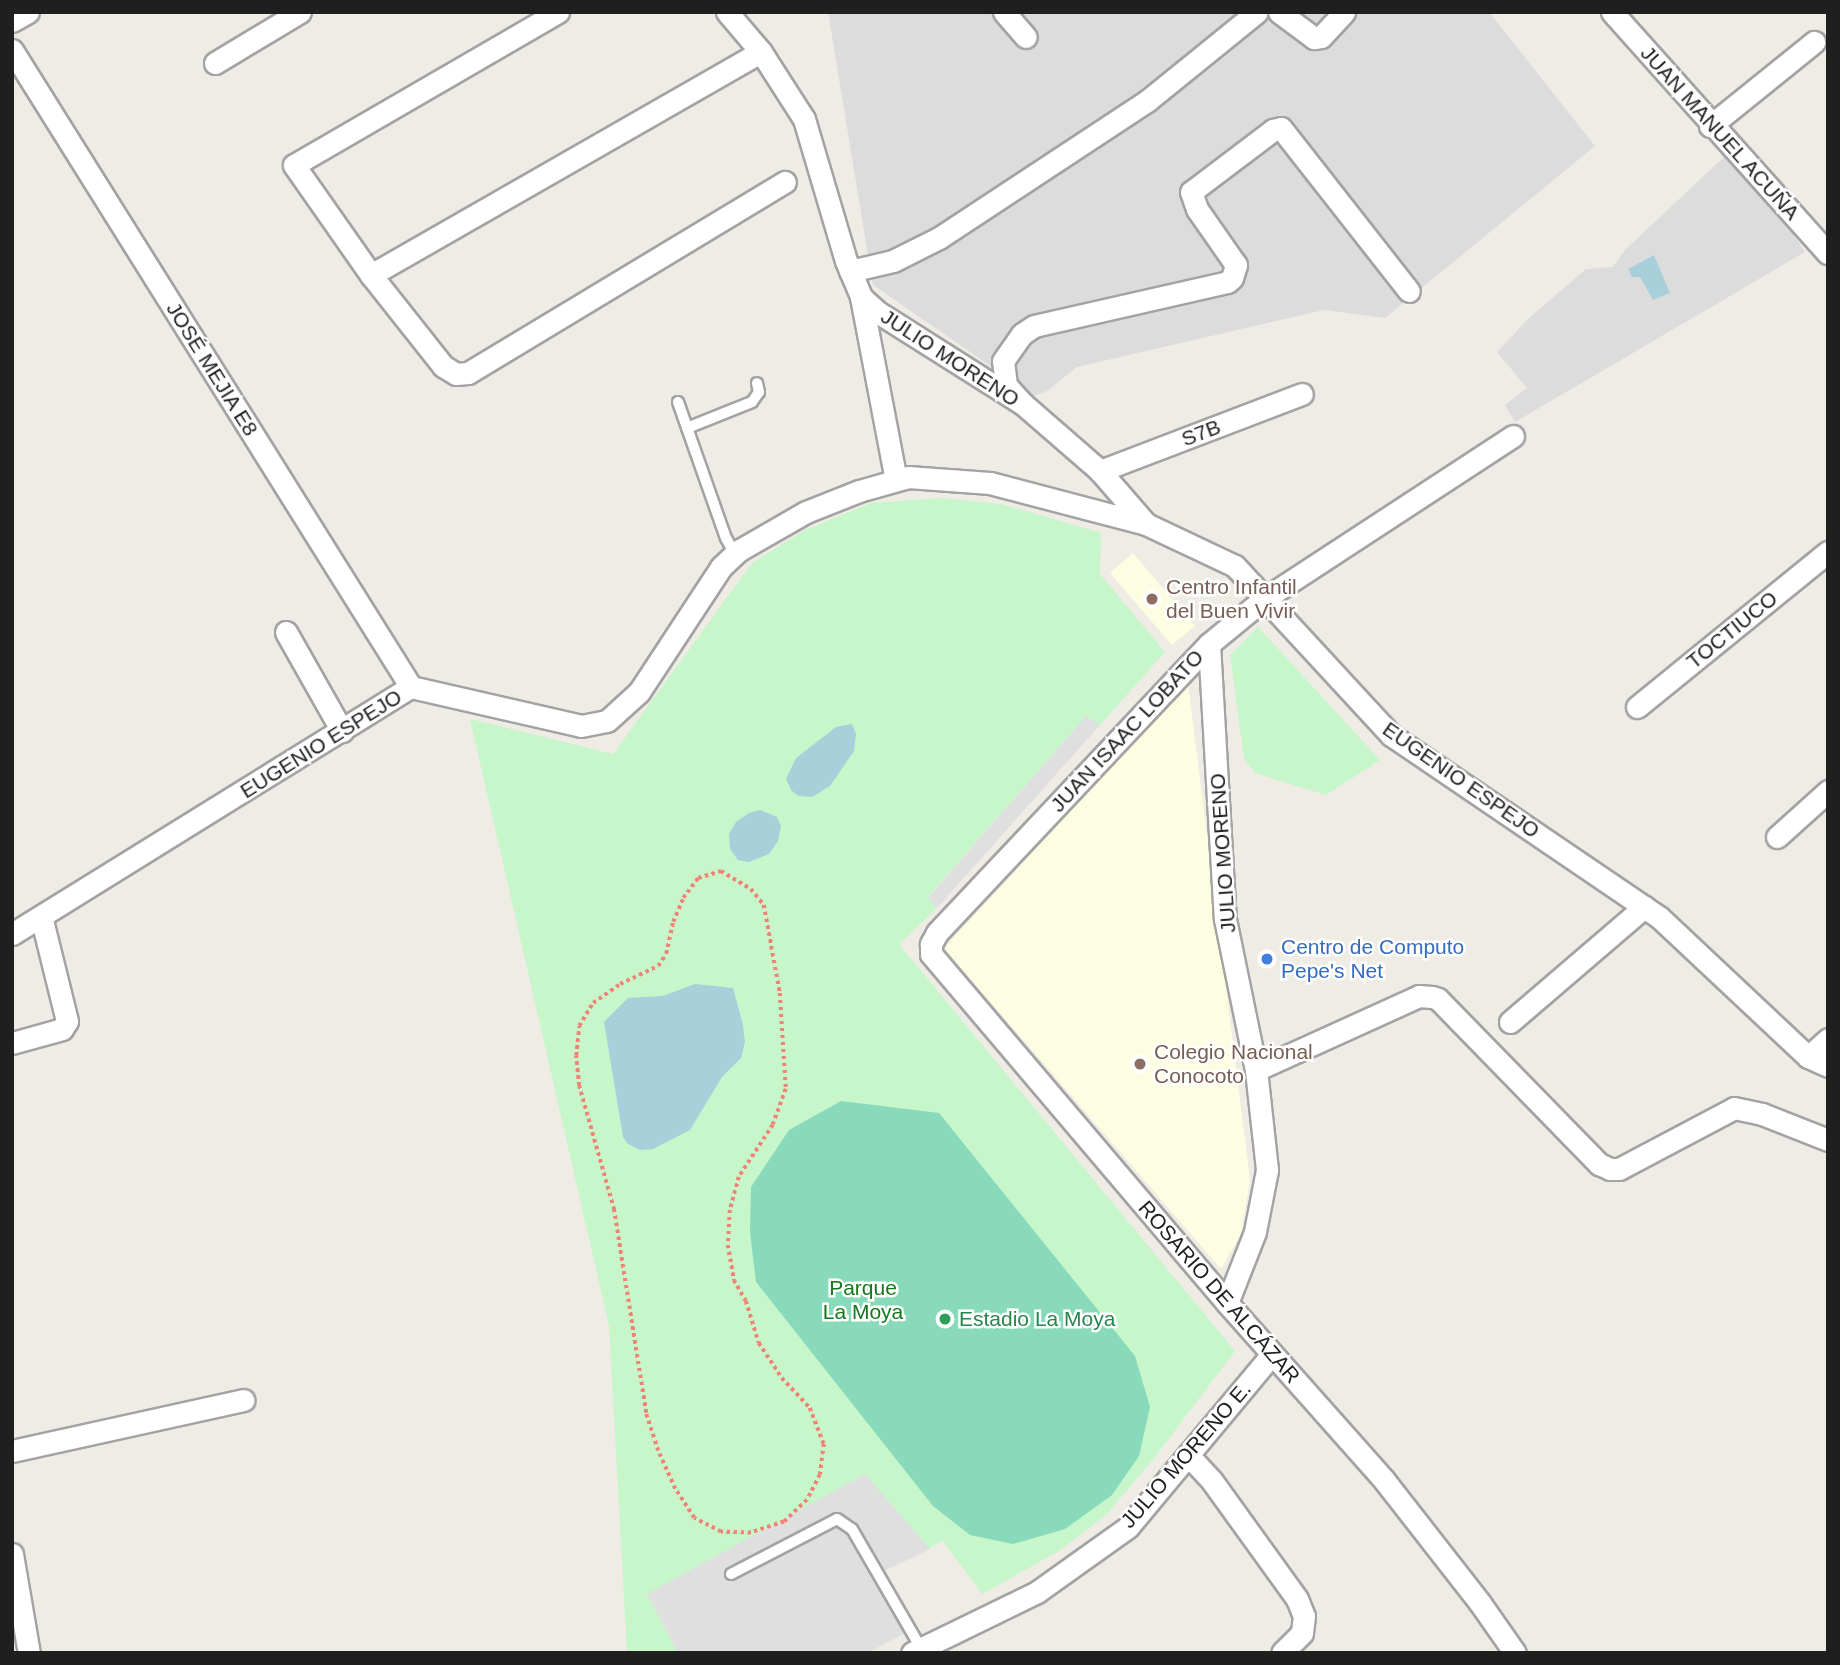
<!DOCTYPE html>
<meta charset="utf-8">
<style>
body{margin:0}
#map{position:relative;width:1840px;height:1665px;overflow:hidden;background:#efece6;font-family:Helvetica,sans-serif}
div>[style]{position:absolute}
.residential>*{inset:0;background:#dddcdc}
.education>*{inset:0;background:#fdfde1}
.park>*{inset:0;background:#c6f6ca}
.pitch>*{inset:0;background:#89d9bb}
.parking>*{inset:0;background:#dfdfdf}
.water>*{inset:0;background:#a9cfda}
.path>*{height:3.5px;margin-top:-1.75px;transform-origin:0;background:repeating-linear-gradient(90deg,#f18376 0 3.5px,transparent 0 7px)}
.roads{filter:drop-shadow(2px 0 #a3a3a3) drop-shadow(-2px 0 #a3a3a3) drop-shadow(0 2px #a3a3a3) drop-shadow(0 -2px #a3a3a3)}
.service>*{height:10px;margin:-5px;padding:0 5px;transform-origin:5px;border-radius:5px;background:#fff}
.minor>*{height:21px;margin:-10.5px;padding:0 10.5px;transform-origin:10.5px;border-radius:10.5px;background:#fff}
.dots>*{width:19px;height:19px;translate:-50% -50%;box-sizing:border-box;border:4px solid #fff;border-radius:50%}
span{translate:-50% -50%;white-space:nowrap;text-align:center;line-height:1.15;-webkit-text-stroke:5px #fff;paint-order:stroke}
.street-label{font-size:21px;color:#1f1f1f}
.education-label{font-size:21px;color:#785e54}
.left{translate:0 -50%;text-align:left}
.shop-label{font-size:21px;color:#366cbe}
.park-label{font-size:21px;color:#13771c}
.leisure-label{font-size:21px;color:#27864d}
.frame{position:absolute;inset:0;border:14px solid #1f1f1f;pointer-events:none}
</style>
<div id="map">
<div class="residential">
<i style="clip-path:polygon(828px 12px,1489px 12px,1595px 146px,1385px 318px,1324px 310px,1077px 367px,1047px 391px,1034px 396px,873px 285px)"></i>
<i style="clip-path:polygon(1727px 154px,1784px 220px,1805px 252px,1515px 422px,1505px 405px,1527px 388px,1497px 352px,1529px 318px,1586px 269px,1613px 267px,1625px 250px)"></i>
</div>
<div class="education">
<i style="clip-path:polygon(1133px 553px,1195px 626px,1172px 645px,1110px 573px)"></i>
<i style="clip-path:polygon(1188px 684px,1250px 1180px,1241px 1234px,1221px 1269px,944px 948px)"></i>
</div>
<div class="park">
<i style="clip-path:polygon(942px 498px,1001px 504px,1101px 533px,1100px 574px,1165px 652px,1100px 725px,1086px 716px,928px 897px,937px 908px,899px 944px,1235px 1351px,1155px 1457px,1107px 1514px,1059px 1551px,982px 1594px,943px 1541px,879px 1573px,906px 1632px,868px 1653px,627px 1653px,609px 1326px,470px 719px,613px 754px,752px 563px,805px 530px,871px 503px)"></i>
<i style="clip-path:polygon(1258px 627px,1380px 760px,1326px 795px,1255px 773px,1244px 759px,1230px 655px)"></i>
</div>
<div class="pitch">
<i style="clip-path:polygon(841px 1101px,939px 1113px,1135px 1356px,1150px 1407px,1139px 1456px,1112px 1495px,1065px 1529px,1013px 1544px,970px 1535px,933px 1506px,756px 1282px,750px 1232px,751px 1187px,789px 1130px)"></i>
</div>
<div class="parking">
<i style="clip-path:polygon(1086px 716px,1100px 725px,937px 908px,928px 898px)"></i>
<i style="clip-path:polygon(865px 1474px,930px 1549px,878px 1574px,906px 1632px,867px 1653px,678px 1653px,647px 1594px)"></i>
</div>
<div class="water">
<i style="clip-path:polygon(1654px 255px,1670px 293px,1653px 300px,1640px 277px,1632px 277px,1628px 269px)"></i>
<i style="clip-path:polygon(852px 724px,856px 734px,854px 751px,830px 786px,812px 797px,798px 796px,791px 790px,786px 779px,796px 758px,836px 727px)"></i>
<i style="clip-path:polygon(760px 810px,777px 817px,781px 826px,778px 841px,769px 854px,749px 862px,738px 860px,730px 849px,729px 834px,736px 822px,749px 813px)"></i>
<i style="clip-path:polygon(695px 984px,733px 988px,743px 1025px,745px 1042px,741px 1058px,722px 1077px,690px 1130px,653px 1149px,640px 1150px,628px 1144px,623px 1137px,604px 1022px,628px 998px,663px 996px)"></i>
</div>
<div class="path">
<i style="left:721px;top:871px;width:35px;rotate:31deg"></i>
<i style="left:751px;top:889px;width:21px;rotate:51deg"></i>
<i style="left:764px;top:905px;width:89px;rotate:79.7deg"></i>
<i style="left:780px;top:993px;width:96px;rotate:86.4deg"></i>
<i style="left:786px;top:1089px;width:38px;rotate:110deg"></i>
<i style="left:773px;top:1125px;width:62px;rotate:123.2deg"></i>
<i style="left:739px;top:1177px;width:34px;rotate:105deg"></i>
<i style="left:730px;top:1210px;width:35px;rotate:93deg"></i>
<i style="left:728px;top:1245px;width:36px;rotate:80deg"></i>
<i style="left:734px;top:1280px;width:24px;rotate:60deg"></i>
<i style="left:746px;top:1301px;width:44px;rotate:72.8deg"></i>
<i style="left:759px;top:1343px;width:42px;rotate:56.7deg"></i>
<i style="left:782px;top:1378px;width:41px;rotate:47deg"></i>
<i style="left:810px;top:1408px;width:39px;rotate:69deg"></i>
<i style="left:824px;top:1444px;width:31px;rotate:97deg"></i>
<i style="left:820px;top:1475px;width:28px;rotate:117deg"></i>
<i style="left:807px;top:1500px;width:32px;rotate:136deg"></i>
<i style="left:784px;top:1522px;width:35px;rotate:162deg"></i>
<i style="left:751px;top:1533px;width:30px;rotate:-178deg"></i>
<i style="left:721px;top:1532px;width:30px;rotate:-153deg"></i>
<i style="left:694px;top:1518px;width:35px;rotate:-123deg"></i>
<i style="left:675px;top:1489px;width:42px;rotate:-114.1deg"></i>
<i style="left:658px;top:1451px;width:40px;rotate:-108deg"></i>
<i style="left:646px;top:1413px;width:206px;rotate:-99deg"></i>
<i style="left:614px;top:1210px;width:129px;rotate:-105.8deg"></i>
<i style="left:579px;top:1086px;width:30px;rotate:-96deg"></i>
<i style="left:576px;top:1056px;width:30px;rotate:-84deg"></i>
<i style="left:579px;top:1026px;width:27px;rotate:-59deg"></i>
<i style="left:593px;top:1003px;width:33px;rotate:-35deg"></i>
<i style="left:620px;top:984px;width:42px;rotate:-25.3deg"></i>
<i style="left:658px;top:966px;width:14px;rotate:-56deg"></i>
<i style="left:666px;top:954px;width:33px;rotate:-78deg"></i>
<i style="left:673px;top:922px;width:26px;rotate:-67deg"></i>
<i style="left:683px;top:898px;width:25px;rotate:-53deg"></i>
<i style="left:698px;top:878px;width:24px;rotate:-17deg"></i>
</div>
<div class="roads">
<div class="service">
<i style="left:678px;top:402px;width:144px;rotate:70.6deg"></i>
<i style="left:726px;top:538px;width:18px;rotate:61deg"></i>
<i style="left:687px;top:428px;width:70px;rotate:-21.8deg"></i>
<i style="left:752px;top:402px;width:12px;rotate:-55deg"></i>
<i style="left:759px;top:392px;width:9px;rotate:-103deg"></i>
<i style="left:731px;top:1574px;width:119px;rotate:-27.4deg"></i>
<i style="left:837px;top:1519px;width:18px;rotate:34deg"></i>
<i style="left:852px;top:1529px;width:138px;rotate:59.9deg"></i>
</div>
<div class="minor">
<i style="left:558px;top:12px;width:305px;rotate:149.9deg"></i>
<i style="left:294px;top:165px;width:134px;rotate:55deg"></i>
<i style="left:371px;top:275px;width:116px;rotate:51.6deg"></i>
<i style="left:443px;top:366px;width:15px;rotate:32deg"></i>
<i style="left:456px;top:374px;width:12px;rotate:-5deg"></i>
<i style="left:468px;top:373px;width:370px;rotate:-31.1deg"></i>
<i style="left:727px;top:12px;width:52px;rotate:49.6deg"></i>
<i style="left:761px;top:52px;width:80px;rotate:57.3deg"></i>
<i style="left:804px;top:119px;width:148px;rotate:73.5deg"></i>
<i style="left:846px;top:261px;width:39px;rotate:67deg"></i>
<i style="left:861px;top:297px;width:24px;rotate:42deg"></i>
<i style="left:879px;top:313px;width:170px;rotate:32.3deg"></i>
<i style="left:1023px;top:404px;width:102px;rotate:41deg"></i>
<i style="left:1100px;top:471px;width:70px;rotate:49deg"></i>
<i style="left:1004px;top:12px;width:33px;rotate:49deg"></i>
<i style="left:1279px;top:12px;width:44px;rotate:36.6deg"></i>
<i style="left:1314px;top:38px;width:7px;rotate:-8deg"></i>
<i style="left:1321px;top:37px;width:34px;rotate:-47deg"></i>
<i style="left:1612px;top:12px;width:324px;rotate:48.2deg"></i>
<i style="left:12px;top:21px;width:18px;rotate:-29deg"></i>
<i style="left:12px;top:50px;width:752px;rotate:57.94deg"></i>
<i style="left:215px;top:63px;width:99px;rotate:-31deg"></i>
<i style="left:1710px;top:126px;width:134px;rotate:-38.9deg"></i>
<i style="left:850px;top:271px;width:44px;rotate:-13.1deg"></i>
<i style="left:893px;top:261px;width:51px;rotate:-26.6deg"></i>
<i style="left:939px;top:238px;width:249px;rotate:-33.4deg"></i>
<i style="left:1147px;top:101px;width:141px;rotate:-39deg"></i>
<i style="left:371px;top:275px;width:449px;rotate:-29.8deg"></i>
<i style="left:861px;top:297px;width:186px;rotate:79.2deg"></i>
<i style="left:1023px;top:404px;width:25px;rotate:-132deg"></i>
<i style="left:1006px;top:385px;width:24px;rotate:-97deg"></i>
<i style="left:1003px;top:361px;width:33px;rotate:-55deg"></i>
<i style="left:1022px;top:334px;width:14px;rotate:-34deg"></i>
<i style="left:1034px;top:326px;width:198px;rotate:-12.8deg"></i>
<i style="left:1227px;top:282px;width:6px;rotate:-39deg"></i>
<i style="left:1232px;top:278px;width:14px;rotate:-73deg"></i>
<i style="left:1236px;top:265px;width:68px;rotate:-124.9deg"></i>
<i style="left:1197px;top:209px;width:18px;rotate:-109deg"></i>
<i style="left:1191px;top:192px;width:103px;rotate:-37.1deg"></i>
<i style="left:1273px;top:130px;width:8px;rotate:-14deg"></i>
<i style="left:1281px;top:128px;width:207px;rotate:51.9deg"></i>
<i style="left:1513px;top:436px;width:296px;rotate:146.8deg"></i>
<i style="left:1265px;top:598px;width:72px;rotate:140.6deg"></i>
<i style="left:1209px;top:644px;width:397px;rotate:133.3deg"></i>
<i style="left:937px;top:933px;width:13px;rotate:119deg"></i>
<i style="left:931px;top:944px;width:10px;rotate:90deg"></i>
<i style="left:931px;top:954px;width:458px;rotate:49.7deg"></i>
<i style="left:1227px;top:1303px;width:237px;rotate:48.4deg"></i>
<i style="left:1384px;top:1480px;width:156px;rotate:52deg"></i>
<i style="left:1480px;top:1603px;width:61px;rotate:55deg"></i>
<i style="left:1100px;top:471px;width:216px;rotate:-20.9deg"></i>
<i style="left:286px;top:632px;width:114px;rotate:60.5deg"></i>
<i style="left:1209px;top:644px;width:275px;rotate:86.7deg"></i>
<i style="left:1225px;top:919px;width:154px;rotate:78.4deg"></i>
<i style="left:1256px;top:1070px;width:101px;rotate:83.7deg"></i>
<i style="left:1267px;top:1170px;width:63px;rotate:101deg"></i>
<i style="left:1255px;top:1232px;width:76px;rotate:111.5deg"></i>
<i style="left:1637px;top:707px;width:246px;rotate:-39.1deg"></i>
<i style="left:1777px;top:837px;width:69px;rotate:-42deg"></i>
<i style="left:12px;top:934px;width:469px;rotate:-31.8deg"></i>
<i style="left:411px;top:687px;width:174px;rotate:12.9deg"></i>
<i style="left:581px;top:726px;width:26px;rotate:-11deg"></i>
<i style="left:607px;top:721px;width:43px;rotate:-42.2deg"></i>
<i style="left:639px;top:692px;width:149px;rotate:-56.7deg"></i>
<i style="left:721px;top:567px;width:23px;rotate:-43deg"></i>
<i style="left:738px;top:551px;width:78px;rotate:-29.8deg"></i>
<i style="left:806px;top:512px;width:57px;rotate:-21.6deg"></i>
<i style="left:859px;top:491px;width:51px;rotate:-15.9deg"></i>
<i style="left:908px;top:477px;width:82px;rotate:4.2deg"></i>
<i style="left:990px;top:483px;width:161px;rotate:14.7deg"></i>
<i style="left:1146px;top:524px;width:98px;rotate:25.3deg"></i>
<i style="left:1235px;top:566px;width:230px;rotate:47.3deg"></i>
<i style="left:1391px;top:735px;width:324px;rotate:34.2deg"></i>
<i style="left:1659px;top:917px;width:204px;rotate:43.2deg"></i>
<i style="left:1808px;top:1057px;width:22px;rotate:24deg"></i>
<i style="left:1510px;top:1022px;width:177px;rotate:-40.6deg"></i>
<i style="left:12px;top:1043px;width:52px;rotate:-15.6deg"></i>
<i style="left:62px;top:1029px;width:9px;rotate:-58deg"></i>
<i style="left:67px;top:1021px;width:108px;rotate:-103.9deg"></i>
<i style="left:1808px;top:1057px;width:27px;rotate:-42deg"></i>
<i style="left:1256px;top:1070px;width:179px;rotate:-24.4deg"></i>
<i style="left:1419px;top:996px;width:13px;rotate:4deg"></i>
<i style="left:1432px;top:997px;width:6px;rotate:18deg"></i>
<i style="left:1438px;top:999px;width:231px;rotate:45.7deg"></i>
<i style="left:1599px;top:1164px;width:12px;rotate:24deg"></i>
<i style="left:1610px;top:1169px;width:9px"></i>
<i style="left:1619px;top:1169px;width:130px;rotate:-27.9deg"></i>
<i style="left:1734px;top:1108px;width:29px;rotate:12deg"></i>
<i style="left:1762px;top:1114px;width:71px;rotate:21.5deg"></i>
<i style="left:12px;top:1451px;width:237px;rotate:-12.4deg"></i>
<i style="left:1188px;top:1455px;width:35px;rotate:47deg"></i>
<i style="left:1212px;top:1481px;width:145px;rotate:54.2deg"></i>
<i style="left:1297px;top:1599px;width:18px;rotate:68deg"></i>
<i style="left:1304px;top:1616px;width:17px;rotate:97deg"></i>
<i style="left:1302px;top:1633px;width:28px;rotate:135deg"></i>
<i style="left:12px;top:1554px;width:100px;rotate:80.3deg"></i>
<i style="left:912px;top:1653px;width:139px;rotate:-26deg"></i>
<i style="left:1037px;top:1592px;width:112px;rotate:-35.5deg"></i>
<i style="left:1128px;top:1527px;width:225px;rotate:-50.2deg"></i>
</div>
</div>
<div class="dots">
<i style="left:1152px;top:599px;background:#8d6e63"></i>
<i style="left:1267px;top:959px;background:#3f7fe0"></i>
<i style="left:1140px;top:1064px;background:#8d6e63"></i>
<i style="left:945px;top:1319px;background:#2e9e5b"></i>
</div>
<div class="street-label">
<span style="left:1720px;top:133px;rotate:48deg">JUAN MANUEL ACUÑA</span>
<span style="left:950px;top:358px;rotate:33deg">JULIO MORENO</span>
<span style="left:212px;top:369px;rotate:58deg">JOSÉ MEJIA E8</span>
<span style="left:1201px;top:433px;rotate:-21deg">S7B</span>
<span style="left:1732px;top:630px;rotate:-39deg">TOCTIUCO</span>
<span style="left:1127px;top:731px;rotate:-47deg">JUAN ISAAC LOBATO</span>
<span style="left:321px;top:744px;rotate:-32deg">EUGENIO ESPEJO</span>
<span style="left:1461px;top:780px;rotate:35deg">EUGENIO ESPEJO</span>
<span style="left:1223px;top:853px;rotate:-94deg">JULIO MORENO</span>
<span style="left:1219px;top:1292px;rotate:49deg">ROSARIO DE ALCÁZAR</span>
<span style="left:1186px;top:1455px;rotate:-49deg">JULIO MORENO E.</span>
</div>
<div class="education-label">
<span class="left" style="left:1166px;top:599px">Centro Infantil<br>del Buen Vivir</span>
<span class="left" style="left:1154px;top:1064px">Colegio Nacional<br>Conocoto</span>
</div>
<div class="shop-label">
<span class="left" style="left:1281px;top:959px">Centro de Computo<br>Pepe's Net</span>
</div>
<div class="park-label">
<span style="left:863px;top:1300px">Parque<br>La Moya</span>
</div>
<div class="leisure-label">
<span class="left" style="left:959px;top:1319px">Estadio La Moya</span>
</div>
<div class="frame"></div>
</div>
